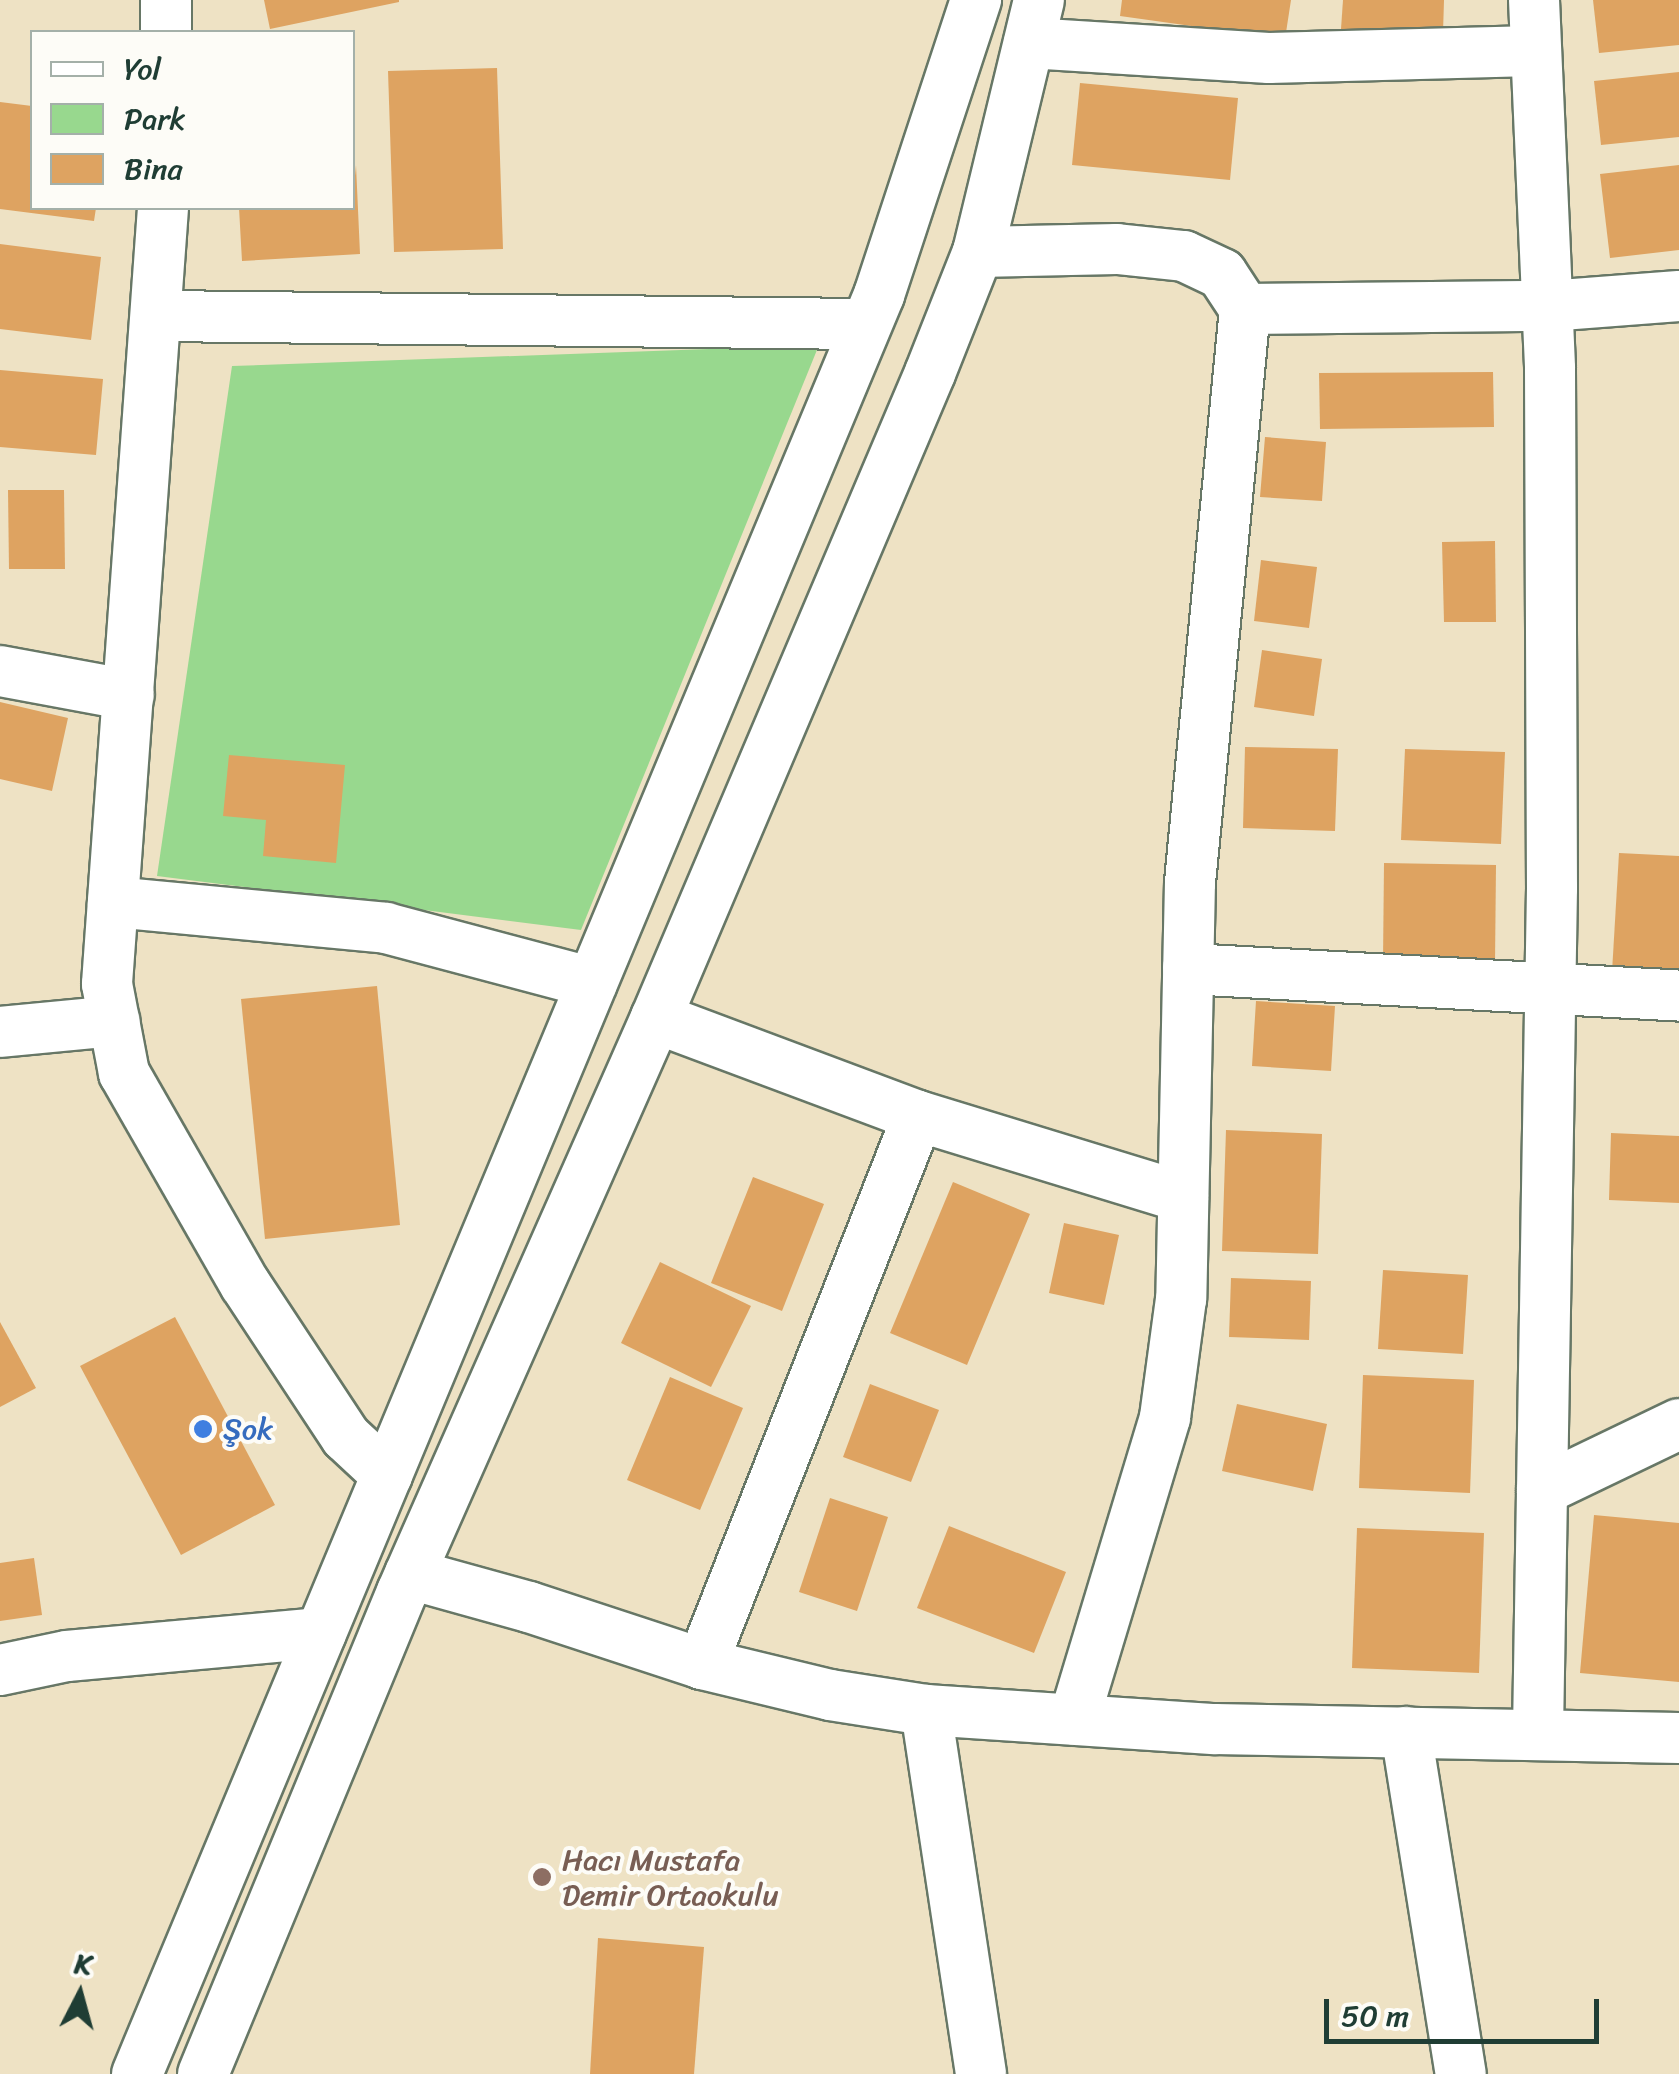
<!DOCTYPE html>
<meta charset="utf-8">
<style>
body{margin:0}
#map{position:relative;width:1679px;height:2074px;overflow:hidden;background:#eee2c4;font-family:Sriracha,sans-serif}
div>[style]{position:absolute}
.green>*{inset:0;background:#98d88e}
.building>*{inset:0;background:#dea361}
.roads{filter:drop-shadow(2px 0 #677766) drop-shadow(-2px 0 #677766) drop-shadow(0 2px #677766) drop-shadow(0 -2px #677766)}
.minor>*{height:50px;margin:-25px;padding:0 25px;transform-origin:25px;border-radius:25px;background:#fff}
.dots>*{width:28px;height:28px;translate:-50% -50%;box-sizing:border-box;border:5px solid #fdfcf7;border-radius:50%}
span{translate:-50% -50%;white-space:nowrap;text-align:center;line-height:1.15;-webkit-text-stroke:8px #fdfcf7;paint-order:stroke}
.shop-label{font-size:30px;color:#366cbe}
.left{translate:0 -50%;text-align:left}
.education-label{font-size:30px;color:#785e54}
.legend{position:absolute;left:30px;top:30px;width:325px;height:180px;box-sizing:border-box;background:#fdfcf7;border:2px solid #a4b0a9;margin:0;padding:12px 18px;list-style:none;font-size:30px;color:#1f3d34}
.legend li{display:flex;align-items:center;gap:20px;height:50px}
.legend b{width:50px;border:2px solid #a4b0a9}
.north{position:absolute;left:30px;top:1944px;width:100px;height:100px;-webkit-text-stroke:8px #fdfcf7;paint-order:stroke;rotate:6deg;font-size:28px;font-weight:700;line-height:40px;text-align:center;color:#1f3d34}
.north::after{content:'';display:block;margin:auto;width:35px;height:45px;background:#1f3d34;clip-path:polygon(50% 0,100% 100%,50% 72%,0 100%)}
.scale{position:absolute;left:1324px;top:1999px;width:275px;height:45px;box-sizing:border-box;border:5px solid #1f3d34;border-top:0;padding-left:12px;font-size:30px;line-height:35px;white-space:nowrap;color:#1f3d34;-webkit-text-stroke:8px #fdfcf7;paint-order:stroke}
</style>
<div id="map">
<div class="green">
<i style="clip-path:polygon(819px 345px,581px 930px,157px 876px,232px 366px)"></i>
</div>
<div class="building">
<i style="clip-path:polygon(264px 0,399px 0,399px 2px,270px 29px)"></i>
<i style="clip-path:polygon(1122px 0,1291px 0,1285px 39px,1120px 16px)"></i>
<i style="clip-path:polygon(1343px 0,1444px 0,1443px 33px,1341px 29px)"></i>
<i style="clip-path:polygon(1593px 0,1679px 0,1679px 45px,1599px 53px)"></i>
<i style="clip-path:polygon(497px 68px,503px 249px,394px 252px,388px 71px)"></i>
<i style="clip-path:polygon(1679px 72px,1679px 137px,1601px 145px,1594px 81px)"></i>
<i style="clip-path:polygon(1080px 83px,1238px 98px,1230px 180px,1072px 165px)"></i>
<i style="clip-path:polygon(0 102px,32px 106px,32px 208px,96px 208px,94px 221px,0 209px)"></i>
<i style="clip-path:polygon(356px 165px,360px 254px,242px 261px,239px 208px,352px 208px)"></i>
<i style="clip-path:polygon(1679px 165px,1679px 250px,1610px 258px,1600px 174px)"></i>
<i style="clip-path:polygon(0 244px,101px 257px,91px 340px,0 329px)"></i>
<i style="clip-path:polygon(0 370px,103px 379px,96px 455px,0 447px)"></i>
<i style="clip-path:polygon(1493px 372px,1494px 427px,1320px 429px,1319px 373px)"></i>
<i style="clip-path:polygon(1265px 437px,1326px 442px,1322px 501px,1260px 497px)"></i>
<i style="clip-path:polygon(8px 490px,64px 490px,65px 569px,9px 569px)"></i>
<i style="clip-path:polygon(1495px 541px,1496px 622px,1444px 622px,1442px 542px)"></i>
<i style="clip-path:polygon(1261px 560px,1317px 567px,1309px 628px,1254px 621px)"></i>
<i style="clip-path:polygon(1262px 650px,1322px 659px,1314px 716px,1254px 707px)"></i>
<i style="clip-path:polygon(0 702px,68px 718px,52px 791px,0 779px)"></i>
<i style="clip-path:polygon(1245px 747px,1338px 749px,1335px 831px,1243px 828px)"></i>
<i style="clip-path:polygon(1405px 749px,1505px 752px,1501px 844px,1401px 840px)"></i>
<i style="clip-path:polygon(229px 755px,345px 765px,336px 863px,263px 856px,266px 820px,223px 816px)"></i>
<i style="clip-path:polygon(1619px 853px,1679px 856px,1679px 976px,1612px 972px)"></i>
<i style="clip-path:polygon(1384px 863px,1496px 865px,1495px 963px,1383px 961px)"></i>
<i style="clip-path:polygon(377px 986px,400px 1225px,265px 1239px,241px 999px)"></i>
<i style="clip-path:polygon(1256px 1001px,1335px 1006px,1331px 1071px,1252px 1066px)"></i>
<i style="clip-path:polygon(1226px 1130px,1322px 1134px,1318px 1254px,1222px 1251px)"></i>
<i style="clip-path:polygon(1611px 1133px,1679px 1136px,1679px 1203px,1609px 1200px)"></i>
<i style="clip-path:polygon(753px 1177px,824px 1204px,782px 1311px,711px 1283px)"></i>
<i style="clip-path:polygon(953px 1182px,1030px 1214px,967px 1365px,890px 1333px)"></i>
<i style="clip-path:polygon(1064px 1223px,1119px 1235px,1104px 1305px,1049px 1293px)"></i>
<i style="clip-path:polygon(660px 1262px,751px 1306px,711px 1387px,621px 1343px)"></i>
<i style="clip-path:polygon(1383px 1270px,1468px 1275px,1463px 1354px,1378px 1349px)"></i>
<i style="clip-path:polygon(1231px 1278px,1311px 1281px,1309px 1340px,1229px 1337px)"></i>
<i style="clip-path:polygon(175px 1317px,275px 1505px,181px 1555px,80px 1366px)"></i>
<i style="clip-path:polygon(0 1322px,36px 1388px,0 1407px)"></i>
<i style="clip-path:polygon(1363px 1375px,1474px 1380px,1470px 1493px,1359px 1488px)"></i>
<i style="clip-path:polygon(670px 1377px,743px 1408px,700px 1510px,627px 1480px)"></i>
<i style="clip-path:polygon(870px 1384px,939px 1410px,911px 1482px,843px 1457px)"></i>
<i style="clip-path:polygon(1237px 1404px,1327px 1424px,1313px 1491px,1222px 1471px)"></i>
<i style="clip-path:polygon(830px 1498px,888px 1517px,857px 1611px,799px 1592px)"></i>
<i style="clip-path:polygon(1594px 1515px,1679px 1523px,1679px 1682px,1580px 1673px)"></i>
<i style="clip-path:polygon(949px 1526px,1066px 1572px,1034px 1653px,917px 1608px)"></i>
<i style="clip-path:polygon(1357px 1528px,1484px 1533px,1479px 1673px,1352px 1668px)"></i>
<i style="clip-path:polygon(34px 1558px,42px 1615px,0 1621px,0 1563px)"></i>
<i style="clip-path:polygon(598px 1938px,704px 1947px,694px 2074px,590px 2074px)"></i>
</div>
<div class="roads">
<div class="minor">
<i style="left:1534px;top:0;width:369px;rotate:87.5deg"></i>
<i style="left:1550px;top:369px;width:519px;rotate:89.78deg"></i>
<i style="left:1552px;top:888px;width:847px;rotate:90.95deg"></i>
<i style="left:166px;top:32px;width:32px;rotate:-90deg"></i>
<i style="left:1029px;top:43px;width:240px;rotate:3.6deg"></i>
<i style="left:1269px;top:58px;width:264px;rotate:-1.5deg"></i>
<i style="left:163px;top:208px;width:778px;rotate:94.13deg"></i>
<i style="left:107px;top:984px;width:91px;rotate:79.2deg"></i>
<i style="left:124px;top:1073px;width:243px;rotate:60.2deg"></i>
<i style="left:245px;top:1284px;width:183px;rotate:56.6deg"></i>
<i style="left:346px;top:1437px;width:56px;rotate:42.8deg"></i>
<i style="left:978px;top:252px;width:139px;rotate:-1.2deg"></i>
<i style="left:1117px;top:249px;width:67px;rotate:6deg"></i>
<i style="left:1184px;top:256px;width:42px;rotate:25.3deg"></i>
<i style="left:1222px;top:274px;width:42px;rotate:56.7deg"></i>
<i style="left:1245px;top:309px;width:576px;rotate:95.48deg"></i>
<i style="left:1190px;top:882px;width:417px;rotate:91.2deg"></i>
<i style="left:1181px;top:1299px;width:120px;rotate:97.7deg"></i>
<i style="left:1165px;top:1418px;width:315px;rotate:106.8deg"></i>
<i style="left:1245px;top:309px;width:303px;rotate:-0.6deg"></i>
<i style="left:1548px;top:306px;width:131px;rotate:-4.4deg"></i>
<i style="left:158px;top:316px;width:708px;rotate:0.65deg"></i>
<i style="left:0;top:671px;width:131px;rotate:10.5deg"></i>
<i style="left:113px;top:902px;width:274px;rotate:5.4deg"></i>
<i style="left:386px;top:928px;width:213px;rotate:14.9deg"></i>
<i style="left:1188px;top:969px;width:492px;rotate:3.1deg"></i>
<i style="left:656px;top:1018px;width:280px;rotate:20.5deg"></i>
<i style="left:918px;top:1116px;width:277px;rotate:17deg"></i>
<i style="left:0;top:1032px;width:115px;rotate:-5.5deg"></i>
<i style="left:1542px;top:1490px;width:152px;rotate:-25.7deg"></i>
<i style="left:410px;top:1574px;width:123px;rotate:15.5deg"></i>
<i style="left:529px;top:1607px;width:182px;rotate:18.2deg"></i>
<i style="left:702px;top:1664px;width:132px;rotate:13.6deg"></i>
<i style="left:830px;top:1695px;width:97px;rotate:8.9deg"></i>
<i style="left:926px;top:1710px;width:290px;rotate:3.8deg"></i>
<i style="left:1215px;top:1729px;width:464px;rotate:1.1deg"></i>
<i style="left:702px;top:1664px;width:589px;rotate:-68.49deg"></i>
<i style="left:0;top:1670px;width:68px;rotate:-11.8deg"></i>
<i style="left:67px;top:1656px;width:255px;rotate:-5.2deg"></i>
<i style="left:926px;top:1710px;width:368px;rotate:81.4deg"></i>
<i style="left:1406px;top:1732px;width:346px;rotate:80.9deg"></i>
<i style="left:137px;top:2074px;width:1928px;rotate:-67.36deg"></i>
<i style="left:879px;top:295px;width:311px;rotate:-71.8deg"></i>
<i style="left:203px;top:2074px;width:521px;rotate:-67.57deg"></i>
<i style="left:402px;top:1592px;width:628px;rotate:-66.13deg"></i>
<i style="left:656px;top:1018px;width:701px;rotate:-66.98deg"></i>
<i style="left:930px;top:373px;width:130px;rotate:-68.4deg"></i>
<i style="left:978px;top:252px;width:259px;rotate:-76.4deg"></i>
</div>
</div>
<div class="dots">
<i style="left:203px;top:1429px;background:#3f7fe0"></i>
<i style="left:542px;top:1877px;background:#8d6e63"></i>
</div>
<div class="shop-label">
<span class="left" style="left:223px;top:1429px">Şok</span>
</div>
<div class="education-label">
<span class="left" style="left:562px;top:1877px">Hacı Mustafa<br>Demir Ortaokulu</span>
</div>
<ul class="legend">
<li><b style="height:12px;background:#fff"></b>Yol</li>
<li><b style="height:28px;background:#98d88e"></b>Park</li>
<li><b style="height:28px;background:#dea361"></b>Bina</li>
</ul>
<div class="north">K</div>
<div class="scale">50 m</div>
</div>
